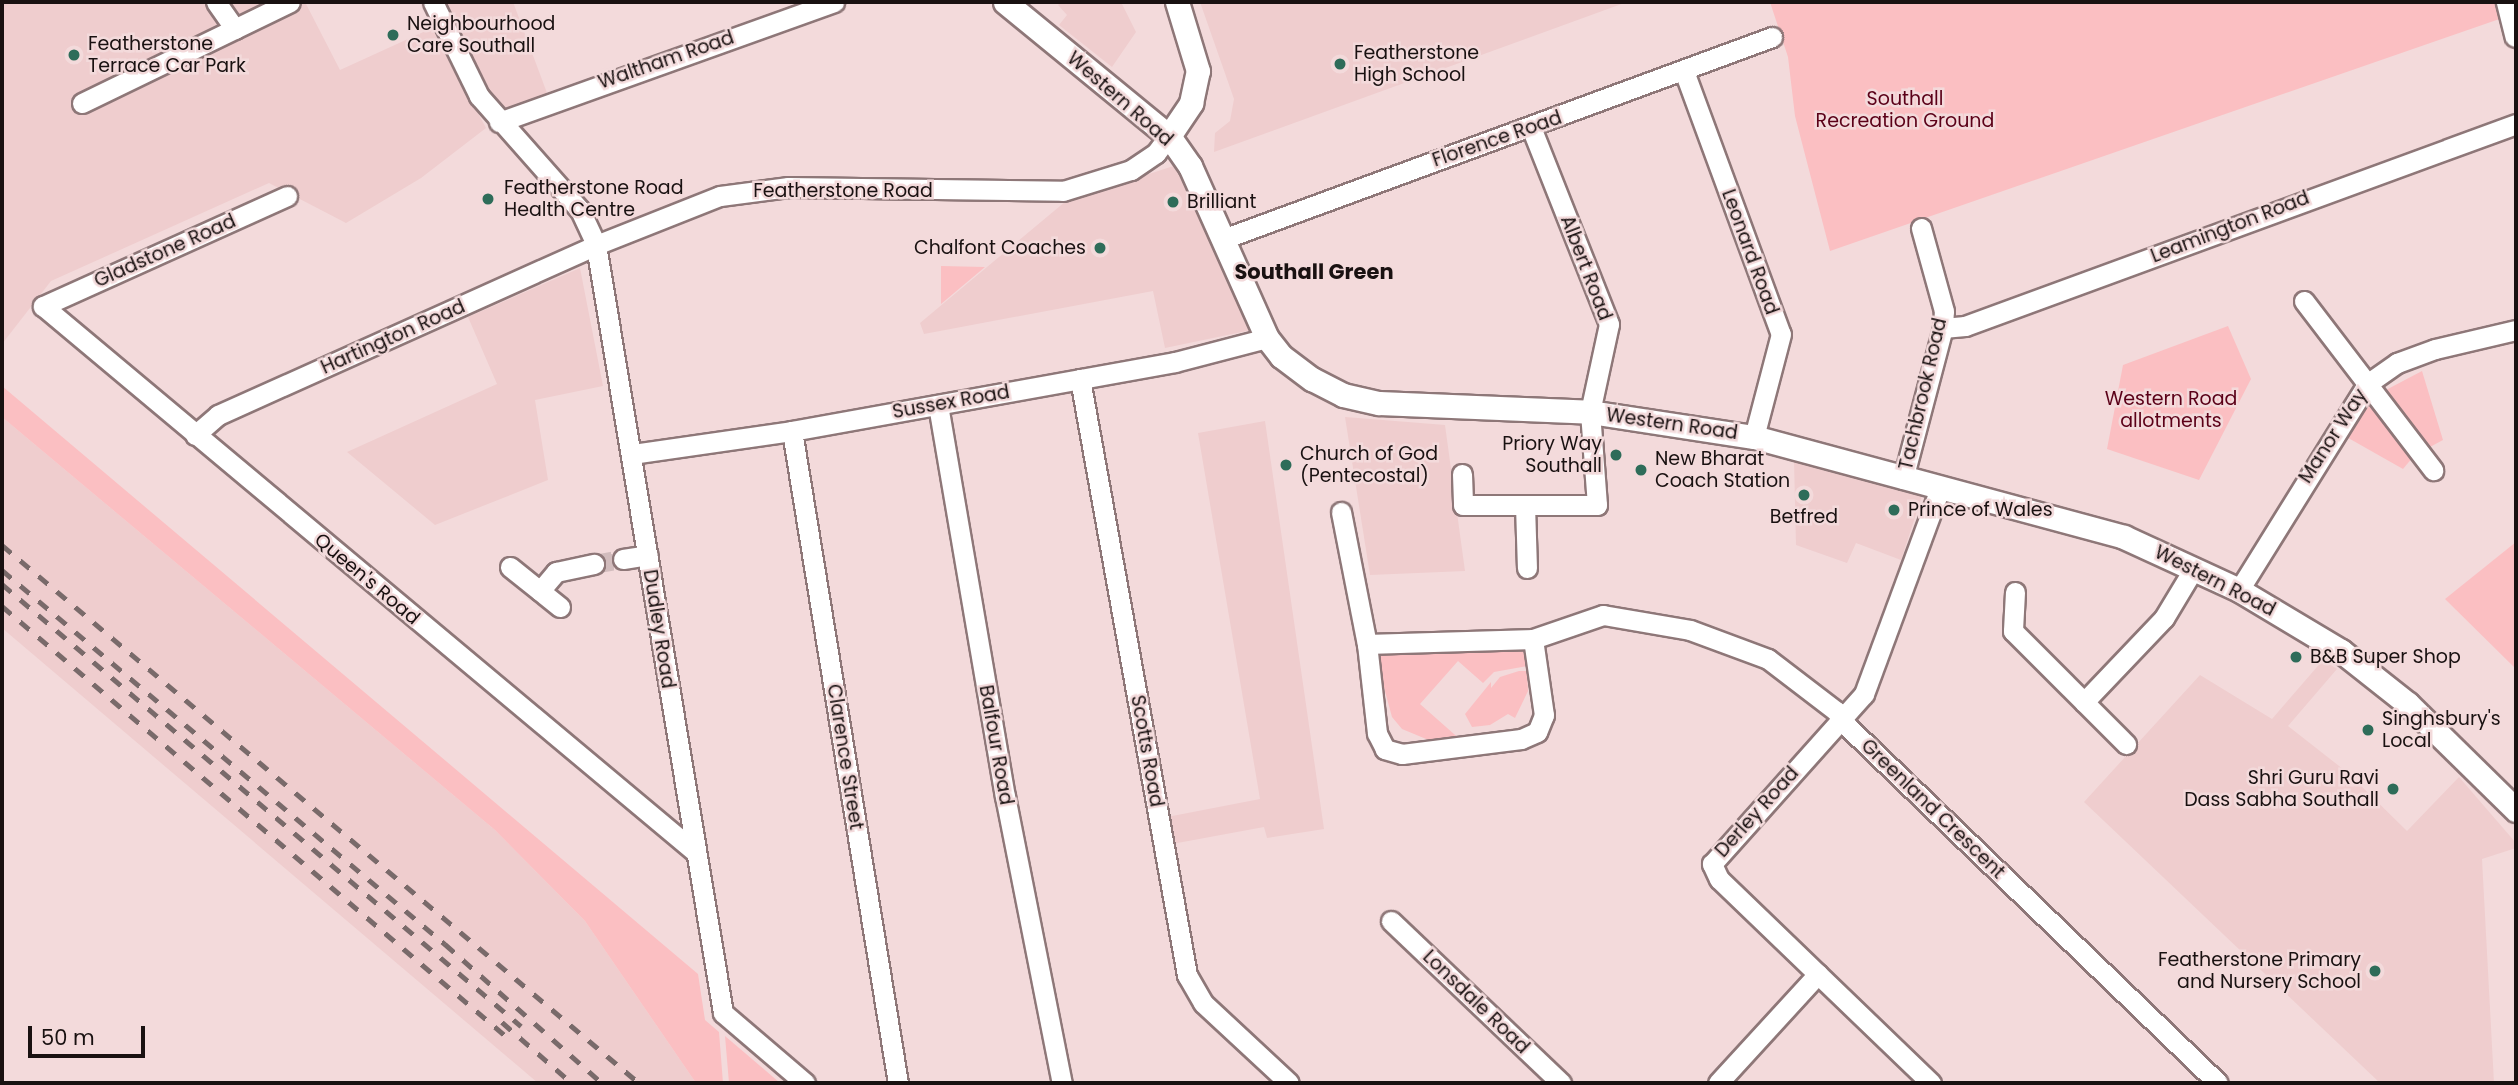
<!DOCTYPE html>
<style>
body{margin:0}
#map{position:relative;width:2518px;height:1085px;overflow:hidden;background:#f3dadb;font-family:Poppins,sans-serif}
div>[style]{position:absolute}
.built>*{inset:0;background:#efcdce}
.green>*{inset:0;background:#fbbfc2}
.minor-tunnel>*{height:19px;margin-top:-9.5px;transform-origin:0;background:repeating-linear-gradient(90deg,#d2bcbd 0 19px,transparent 0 29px)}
.roads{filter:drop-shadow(2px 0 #8e7778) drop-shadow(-2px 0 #8e7778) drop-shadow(0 2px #8e7778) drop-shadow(0 -2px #8e7778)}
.minor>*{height:19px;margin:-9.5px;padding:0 9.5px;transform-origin:9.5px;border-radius:9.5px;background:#fff}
.tertiary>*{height:23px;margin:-11.5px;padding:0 11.5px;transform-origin:11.5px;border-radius:11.5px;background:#fff}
.rail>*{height:4.5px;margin-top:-2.25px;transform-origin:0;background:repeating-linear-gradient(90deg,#796a6a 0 12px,transparent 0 24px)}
.dots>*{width:19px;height:19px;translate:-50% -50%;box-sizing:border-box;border:4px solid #f3dadb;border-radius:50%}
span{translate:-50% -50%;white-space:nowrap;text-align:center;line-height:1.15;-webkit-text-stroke:5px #f3dadb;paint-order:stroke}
.poi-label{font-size:19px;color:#191111}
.left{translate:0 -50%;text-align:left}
.right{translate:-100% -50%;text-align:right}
.street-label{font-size:19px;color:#191111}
.park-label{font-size:19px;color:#5b0018}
.neighbourhood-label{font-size:21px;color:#191111;font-weight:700}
.frame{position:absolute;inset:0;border:4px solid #191111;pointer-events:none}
.scale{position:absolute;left:28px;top:1026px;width:117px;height:32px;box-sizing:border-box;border:4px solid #191111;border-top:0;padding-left:9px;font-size:21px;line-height:24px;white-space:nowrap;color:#191111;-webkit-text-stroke:5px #f3dadb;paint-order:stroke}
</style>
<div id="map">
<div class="built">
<i style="clip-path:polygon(2px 2px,305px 2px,340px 70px,432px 28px,486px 128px,421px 178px,346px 223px,269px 183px,51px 281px,2px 344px)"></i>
<i style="clip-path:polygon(438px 2px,513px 2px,553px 109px,516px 125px,478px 86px)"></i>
<i style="clip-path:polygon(1061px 2px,1121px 2px,1136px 32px,1112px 67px,1059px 25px,1067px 15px,1058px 5px)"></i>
<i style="clip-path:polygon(1200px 2px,1627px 2px,1214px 152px,1215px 133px,1230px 121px,1234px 99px)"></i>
<i style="clip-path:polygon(1195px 159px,1261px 328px,1165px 348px,1153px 291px,924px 334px,920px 323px,1066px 201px)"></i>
<i style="clip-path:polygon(580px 268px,603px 386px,535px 400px,548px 480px,435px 525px,347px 452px,497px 384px,468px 317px)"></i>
<i style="clip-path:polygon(2px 417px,495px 830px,585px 921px,696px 1083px,538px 1083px,2px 628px)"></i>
<i style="clip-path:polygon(1345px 417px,1445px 425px,1465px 571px,1370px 575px)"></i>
<i style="clip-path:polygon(1265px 421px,1324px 829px,1267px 838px,1264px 827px,1172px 844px,1167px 817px,1260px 799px,1198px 433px)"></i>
<i style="clip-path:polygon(1794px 460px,1922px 496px,1901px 560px,1856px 543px,1847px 563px,1796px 545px)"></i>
<i style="clip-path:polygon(2323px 660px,2337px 669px,2288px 726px,2348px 773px,2407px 831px,2459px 777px,2516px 843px,2516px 848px,2482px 859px,2494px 1083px,2380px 1083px,2084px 802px,2200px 675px,2272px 719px)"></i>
</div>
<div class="green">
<i style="clip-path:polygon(1770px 2px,2507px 2px,2511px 15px,1830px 251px,1795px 116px,1788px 57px)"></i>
<i style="clip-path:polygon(941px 266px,985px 267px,941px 304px)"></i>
<i style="clip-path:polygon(2228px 326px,2251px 379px,2199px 480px,2107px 449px,2123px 365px)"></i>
<i style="clip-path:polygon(2422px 371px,2443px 440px,2428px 448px,2384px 391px)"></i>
<i style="clip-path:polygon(2px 386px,698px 974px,705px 1020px,719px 1032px,723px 1083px,696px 1083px,585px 921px,495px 830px,2px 417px)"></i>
<i style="clip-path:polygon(2371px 399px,2413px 457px,2403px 469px,2343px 435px)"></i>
<i style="clip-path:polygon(2516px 542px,2516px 669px,2445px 599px)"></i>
<i style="clip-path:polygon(1385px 651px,1523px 651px,1527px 666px,1494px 672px,1483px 683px,1458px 661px,1420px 704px,1463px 742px,1431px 741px,1402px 729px,1392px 717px,1376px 658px)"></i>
<i style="clip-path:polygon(1519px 671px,1527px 671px,1528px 691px,1515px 718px,1508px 714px,1490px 725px,1472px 727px,1465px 714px,1491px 682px,1491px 688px,1500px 677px)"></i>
<i style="clip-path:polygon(725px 1036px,780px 1083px,729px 1083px)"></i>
</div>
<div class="minor-tunnel">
<i style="left:594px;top:564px;width:29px;rotate:-10deg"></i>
</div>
<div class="roads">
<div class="minor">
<i style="left:216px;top:2px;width:33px;rotate:55deg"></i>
<i style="left:433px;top:2px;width:105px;rotate:63.9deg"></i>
<i style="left:479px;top:96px;width:152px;rotate:48.5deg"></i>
<i style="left:580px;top:210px;width:38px;rotate:65deg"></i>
<i style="left:596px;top:245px;width:778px;rotate:80.61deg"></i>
<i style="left:723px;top:1013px;width:108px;rotate:40.5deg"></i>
<i style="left:1684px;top:71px;width:280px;rotate:69.8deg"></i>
<i style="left:1781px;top:334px;width:106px;rotate:104.7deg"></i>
<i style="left:82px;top:103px;width:231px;rotate:-25.9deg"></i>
<i style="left:499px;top:122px;width:356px;rotate:-19.7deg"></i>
<i style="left:287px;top:196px;width:268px;rotate:155.7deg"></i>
<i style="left:43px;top:306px;width:848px;rotate:39.93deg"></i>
<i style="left:1223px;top:239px;width:585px;rotate:-20.2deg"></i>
<i style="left:2304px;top:301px;width:213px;rotate:52.6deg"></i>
<i style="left:1943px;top:328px;width:22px;rotate:-5deg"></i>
<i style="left:1965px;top:326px;width:587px;rotate:-20.13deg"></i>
<i style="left:1080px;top:379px;width:606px;rotate:79.82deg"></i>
<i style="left:1187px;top:975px;width:32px;rotate:60deg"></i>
<i style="left:1203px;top:1003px;width:117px;rotate:42.9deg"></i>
<i style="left:938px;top:405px;width:397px;rotate:80.3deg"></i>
<i style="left:1005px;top:796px;width:293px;rotate:78.8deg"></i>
<i style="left:792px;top:431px;width:661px;rotate:80.77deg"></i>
<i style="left:195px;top:435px;width:30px;rotate:-41deg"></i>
<i style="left:218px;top:415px;width:414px;rotate:-24.2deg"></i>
<i style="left:596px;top:245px;width:133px;rotate:-21.6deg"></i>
<i style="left:720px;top:196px;width:69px;rotate:-7.5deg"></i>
<i style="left:788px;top:187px;width:275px;rotate:0.8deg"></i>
<i style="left:1063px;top:191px;width:71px;rotate:-17.2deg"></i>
<i style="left:1131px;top:170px;width:30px;rotate:-34deg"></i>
<i style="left:1156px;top:153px;width:21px;rotate:-53deg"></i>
<i style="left:632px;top:454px;width:162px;rotate:-8.2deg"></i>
<i style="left:792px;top:431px;width:389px;rotate:-10.2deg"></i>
<i style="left:1175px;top:362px;width:95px;rotate:-14.6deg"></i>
<i style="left:1462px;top:474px;width:31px;rotate:88deg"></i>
<i style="left:1463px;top:505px;width:134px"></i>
<i style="left:1597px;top:505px;width:93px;rotate:-94.3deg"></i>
<i style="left:1590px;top:412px;width:90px;rotate:-77.8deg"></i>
<i style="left:1609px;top:324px;width:212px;rotate:-111.6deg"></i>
<i style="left:1903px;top:479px;width:156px;rotate:-75.2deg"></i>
<i style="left:1943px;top:328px;width:17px;rotate:-87deg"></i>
<i style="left:1944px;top:311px;width:86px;rotate:-105.5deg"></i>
<i style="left:1525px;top:505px;width:63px;rotate:88.2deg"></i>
<i style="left:1341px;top:512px;width:135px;rotate:78.9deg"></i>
<i style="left:623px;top:559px;width:25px;rotate:-9deg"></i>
<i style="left:510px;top:567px;width:64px;rotate:38.7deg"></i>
<i style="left:2239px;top:590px;width:243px;rotate:-58.1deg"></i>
<i style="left:2367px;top:384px;width:37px;rotate:-35deg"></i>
<i style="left:2397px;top:363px;width:40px;rotate:-20.2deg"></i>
<i style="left:2435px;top:349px;width:83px;rotate:-13.2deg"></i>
<i style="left:540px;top:591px;width:25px;rotate:-50deg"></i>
<i style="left:556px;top:572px;width:39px;rotate:-12deg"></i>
<i style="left:2015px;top:592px;width:39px;rotate:93deg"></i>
<i style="left:2013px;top:631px;width:160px;rotate:45deg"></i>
<i style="left:1533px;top:639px;width:74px;rotate:-18.9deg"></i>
<i style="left:1603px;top:615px;width:88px;rotate:9.8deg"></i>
<i style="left:1690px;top:630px;width:83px;rotate:20.4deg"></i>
<i style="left:1768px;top:659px;width:86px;rotate:37.4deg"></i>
<i style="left:1836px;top:711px;width:20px;rotate:53deg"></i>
<i style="left:1848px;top:727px;width:513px;rotate:43.9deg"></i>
<i style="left:1533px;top:639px;width:77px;rotate:81.8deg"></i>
<i style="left:1544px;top:715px;width:18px;rotate:112deg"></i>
<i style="left:1537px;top:732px;width:17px;rotate:156deg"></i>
<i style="left:1521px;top:739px;width:120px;rotate:172.8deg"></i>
<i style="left:1402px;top:754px;width:18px;rotate:-164deg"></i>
<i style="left:1385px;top:749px;width:18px;rotate:-117deg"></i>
<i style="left:1377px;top:733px;width:90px;rotate:-96.4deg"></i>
<i style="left:1367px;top:644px;width:166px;rotate:-1.7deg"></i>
<i style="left:2084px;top:702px;width:116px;rotate:-46.4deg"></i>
<i style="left:2164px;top:618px;width:58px;rotate:-59deg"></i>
<i style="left:1391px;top:921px;width:235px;rotate:43.6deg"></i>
<i style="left:1718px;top:1083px;width:148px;rotate:-47.5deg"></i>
<i style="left:1931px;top:1083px;width:294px;rotate:-136.1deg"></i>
<i style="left:1719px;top:879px;width:17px;rotate:-115deg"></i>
<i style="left:1712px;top:864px;width:228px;rotate:-48.2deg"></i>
<i style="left:1864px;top:694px;width:220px;rotate:-69.7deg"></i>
</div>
<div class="tertiary">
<i style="left:1005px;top:2px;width:212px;rotate:39.3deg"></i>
<i style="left:1169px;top:136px;width:37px;rotate:55deg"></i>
<i style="left:1190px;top:166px;width:188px;rotate:65.9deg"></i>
<i style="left:1267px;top:338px;width:23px;rotate:52deg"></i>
<i style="left:1281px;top:356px;width:39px;rotate:37deg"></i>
<i style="left:1312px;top:379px;width:35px;rotate:27deg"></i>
<i style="left:1343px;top:395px;width:37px;rotate:13deg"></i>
<i style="left:1379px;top:403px;width:211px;rotate:2.4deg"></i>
<i style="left:1590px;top:412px;width:166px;rotate:8.7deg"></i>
<i style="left:1754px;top:437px;width:383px;rotate:15.1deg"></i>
<i style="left:2124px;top:537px;width:127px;rotate:24.7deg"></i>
<i style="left:2239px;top:590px;width:119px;rotate:30.9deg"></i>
<i style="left:2341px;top:651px;width:85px;rotate:38.3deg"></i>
<i style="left:2408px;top:704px;width:151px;rotate:44.5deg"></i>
<i style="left:2508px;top:2px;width:34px;rotate:76deg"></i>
<i style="left:1169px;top:136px;width:40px;rotate:-56deg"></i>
<i style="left:1191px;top:103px;width:33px;rotate:-78deg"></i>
<i style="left:1198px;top:71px;width:72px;rotate:-106.9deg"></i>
</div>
</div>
<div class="rail">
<i style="left:2px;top:545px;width:834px;rotate:40.18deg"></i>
<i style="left:2px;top:570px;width:580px;rotate:40.17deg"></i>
<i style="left:445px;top:944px;width:210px;rotate:41.5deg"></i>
<i style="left:2px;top:584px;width:682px;rotate:40.42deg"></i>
<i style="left:2px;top:606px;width:664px;rotate:40.48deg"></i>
<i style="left:502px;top:1022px;width:93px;rotate:41.1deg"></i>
</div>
<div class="dots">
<i style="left:393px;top:35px;background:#2e6c59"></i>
<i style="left:74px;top:55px;background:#2e6c59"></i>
<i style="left:1340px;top:64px;background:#2e6c59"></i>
<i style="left:488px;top:199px;background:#2e6c59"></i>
<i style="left:1173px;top:202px;background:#2e6c59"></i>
<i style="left:1100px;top:248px;background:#2e6c59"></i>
<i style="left:1616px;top:455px;background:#2e6c59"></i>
<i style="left:1286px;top:465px;background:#2e6c59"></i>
<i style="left:1641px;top:470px;background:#2e6c59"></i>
<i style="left:1804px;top:495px;background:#2e6c59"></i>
<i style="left:1894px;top:510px;background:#2e6c59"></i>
<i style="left:2296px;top:657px;background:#2e6c59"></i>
<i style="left:2368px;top:730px;background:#2e6c59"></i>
<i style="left:2393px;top:789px;background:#2e6c59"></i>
<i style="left:2375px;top:971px;background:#2e6c59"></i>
</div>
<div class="poi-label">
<span class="left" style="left:407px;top:35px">Neighbourhood<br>Care Southall</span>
<span class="left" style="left:88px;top:55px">Featherstone<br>Terrace Car Park</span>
<span class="left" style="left:1354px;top:64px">Featherstone<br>High School</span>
<span class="left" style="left:504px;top:199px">Featherstone Road<br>Health Centre</span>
<span class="left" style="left:1187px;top:202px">Brilliant</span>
<span class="right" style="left:1086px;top:248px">Chalfont Coaches</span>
<span class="right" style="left:1602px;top:455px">Priory Way<br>Southall</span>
<span class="left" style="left:1300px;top:465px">Church of God<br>(Pentecostal)</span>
<span class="left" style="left:1655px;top:470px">New Bharat<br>Coach Station</span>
<span class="left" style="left:1908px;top:510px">Prince of Wales</span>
<span style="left:1804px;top:517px">Betfred</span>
<span class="left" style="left:2310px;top:657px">B&amp;B Super Shop</span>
<span class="left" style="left:2382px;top:730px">Singhsbury's<br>Local</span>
<span class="right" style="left:2379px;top:789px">Shri Guru Ravi<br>Dass Sabha Southall</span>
<span class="right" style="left:2361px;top:971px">Featherstone Primary<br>and Nursery School</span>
</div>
<div class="street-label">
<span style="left:666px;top:60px;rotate:-19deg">Waltham Road</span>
<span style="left:1120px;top:99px;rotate:41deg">Western Road</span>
<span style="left:1497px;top:139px;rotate:-19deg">Florence Road</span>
<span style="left:843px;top:191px">Featherstone Road</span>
<span style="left:2230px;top:227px;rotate:-21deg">Leamington Road</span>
<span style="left:165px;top:251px;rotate:-24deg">Gladstone Road</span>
<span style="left:1750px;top:252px;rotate:70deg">Leonard Road</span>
<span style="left:1586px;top:268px;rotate:69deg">Albert Road</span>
<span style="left:393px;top:337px;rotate:-24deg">Hartington Road</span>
<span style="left:1923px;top:394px;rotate:-77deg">Tachbrook Road</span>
<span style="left:951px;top:402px;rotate:-10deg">Sussex Road</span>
<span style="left:1672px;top:424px;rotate:8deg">Western Road</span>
<span style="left:2333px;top:436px;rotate:-57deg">Manor Way</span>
<span style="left:367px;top:579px;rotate:40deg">Queen's Road</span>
<span style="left:2215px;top:581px;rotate:27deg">Western Road</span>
<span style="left:659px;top:629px;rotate:81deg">Dudley Road</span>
<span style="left:996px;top:745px;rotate:80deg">Balfour Road</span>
<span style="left:1147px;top:751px;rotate:80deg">Scotts Road</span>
<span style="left:845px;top:757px;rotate:81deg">Clarence Street</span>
<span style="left:1933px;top:809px;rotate:44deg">Greenland Crescent</span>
<span style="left:1757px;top:812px;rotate:-48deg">Derley Road</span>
<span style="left:1476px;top:1002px;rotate:44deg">Lonsdale Road</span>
</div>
<div class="park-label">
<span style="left:1905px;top:110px">Southall<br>Recreation Ground</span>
<span style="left:2171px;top:410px">Western Road<br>allotments</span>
</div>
<div class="neighbourhood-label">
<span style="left:1314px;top:272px">Southall Green</span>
</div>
<div class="frame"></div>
<div class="scale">50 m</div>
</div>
